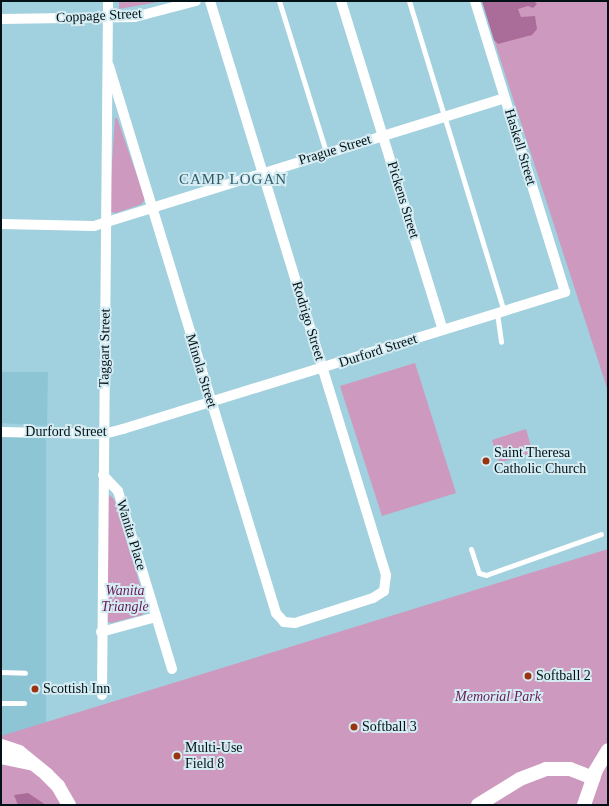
<!DOCTYPE html>
<style>
body{margin:0}
#map{position:relative;width:609px;height:806px;overflow:hidden;background:#a1d0de;font-family:Georgia,serif}
div>[style]{position:absolute}
.built>*{inset:0;background:#8dc5d5}
.green>*{inset:0;background:#ce99be}
.forest>*{inset:0;background:#aa6d99}
.lane>*{height:5px;margin:-2.5px;padding:0 2.5px;transform-origin:2.5px;border-radius:2.5px;background:#fff}
.street>*{height:10px;margin:-5px;padding:0 5px;transform-origin:5px;border-radius:5px;background:#fff}
.secondary>*{height:14px;margin:-7px;padding:0 7px;transform-origin:7px;border-radius:7px;background:#fff}
.dots>*{width:11px;height:11px;translate:-50% -50%;box-sizing:border-box;border:2px solid #d5ecf3;border-radius:50%}
span{translate:-50% -50%;white-space:nowrap;text-align:center;line-height:1.15;-webkit-text-stroke:4px #d5ecf3;paint-order:stroke}
.street-label{font-size:14px;color:#011116}
.poi-label{font-size:14px;color:#011116}
.left{translate:0 -50%;text-align:left}
.park-label{font-size:14px;color:#661b56;font-style:italic}
.neighbourhood-label{font-size:15px;color:#2f5c68;letter-spacing:1px}
.frame{position:absolute;inset:0;border:2px solid #011116;pointer-events:none}
</style>
<div id="map">
<div class="built">
<i style="clip-path:polygon(1px 372px,48px 372px,47px 426px,1px 423px)"></i>
<i style="clip-path:polygon(1px 436px,46px 437px,46px 724px,5px 736px,1px 736px)"></i>
</div>
<div class="green">
<i style="clip-path:polygon(119px 1px,164px 1px,119px 9px)"></i>
<i style="clip-path:polygon(482px 1px,608px 1px,608px 391px,494px 40px)"></i>
<i style="clip-path:polygon(115px 118px,117px 118px,145px 199px,142px 204px,116px 213px,111px 212px,109px 208px)"></i>
<i style="clip-path:polygon(415px 363px,456px 493px,382px 516px,340px 386px)"></i>
<i style="clip-path:polygon(526px 429px,533px 453px,499px 463px,492px 440px)"></i>
<i style="clip-path:polygon(108px 494px,114px 499px,147px 608px,142px 615px,111px 623px,106px 621px)"></i>
<i style="clip-path:polygon(608px 549px,608px 805px,1px 805px,1px 736px)"></i>
</div>
<div class="forest">
<i style="clip-path:polygon(482px 1px,534px 1px,537px 4px,533px 8px,528px 6px,518px 9px,521px 17px,535px 16px,537px 29px,532px 35px,498px 44px,494px 40px)"></i>
<i style="clip-path:polygon(28px 793px,43px 803px,45px 805px,18px 805px,14px 795px)"></i>
</div>
<div class="lane">
<i style="left:279px;top:1px;width:158px;rotate:72.7deg"></i>
<i style="left:409px;top:1px;width:324px;rotate:73deg"></i>
<i style="left:497px;top:313px;width:29px;rotate:82deg"></i>
<i style="left:471px;top:549px;width:25px;rotate:72deg"></i>
<i style="left:479px;top:573px;width:7px;rotate:16deg"></i>
<i style="left:486px;top:575px;width:122px;rotate:-19.6deg"></i>
<i style="left:1px;top:672px;width:24px;rotate:2deg"></i>
<i style="left:1px;top:703px;width:23px"></i>
</div>
<div class="street">
<i style="left:341px;top:1px;width:344px;rotate:72.8deg"></i>
<i style="left:1px;top:19px;width:134px;rotate:-0.9deg"></i>
<i style="left:135px;top:17px;width:63px;rotate:-14.7deg"></i>
<i style="left:109px;top:66px;width:572px;rotate:73.02deg"></i>
<i style="left:276px;top:613px;width:12px;rotate:48deg"></i>
<i style="left:284px;top:622px;width:11px;rotate:5deg"></i>
<i style="left:295px;top:623px;width:82px;rotate:-17.8deg"></i>
<i style="left:373px;top:598px;width:13px;rotate:-32deg"></i>
<i style="left:384px;top:591px;width:16px;rotate:-83deg"></i>
<i style="left:386px;top:575px;width:600px;rotate:-107.05deg"></i>
<i style="left:1px;top:224px;width:93px;rotate:1.2deg"></i>
<i style="left:94px;top:226px;width:430px;rotate:-17.3deg"></i>
<i style="left:1px;top:432px;width:103px;rotate:1.1deg"></i>
<i style="left:104px;top:434px;width:20px;rotate:-15deg"></i>
<i style="left:123px;top:429px;width:463px;rotate:-17.2deg"></i>
<i style="left:565px;top:292px;width:305px;rotate:-107.2deg"></i>
<i style="left:103px;top:475px;width:22px;rotate:47deg"></i>
<i style="left:118px;top:491px;width:186px;rotate:73.1deg"></i>
<i style="left:101px;top:632px;width:57px;rotate:-15.3deg"></i>
<i style="left:102px;top:695px;width:694px;rotate:-89.5deg"></i>
</div>
<div class="secondary">
<i style="left:1px;top:746px;width:19px;rotate:18deg"></i>
<i style="left:19px;top:752px;width:36px;rotate:39deg"></i>
<i style="left:47px;top:775px;width:16px;rotate:45deg"></i>
<i style="left:58px;top:786px;width:22px;rotate:60deg"></i>
<i style="left:1px;top:757px;width:30px;rotate:12deg"></i>
<i style="left:478px;top:805px;width:49px;rotate:-31.8deg"></i>
<i style="left:520px;top:779px;width:28px;rotate:-21deg"></i>
<i style="left:546px;top:769px;width:24px"></i>
<i style="left:570px;top:769px;width:25px;rotate:21deg"></i>
<i style="left:584px;top:805px;width:37px;rotate:-71deg"></i>
<i style="left:596px;top:770px;width:23px;rotate:-59deg"></i>
</div>
<div class="dots">
<i style="left:486px;top:461px;background:#9a3410"></i>
<i style="left:528px;top:676px;background:#9a3410"></i>
<i style="left:35px;top:689px;background:#9a3410"></i>
<i style="left:354px;top:727px;background:#9a3410"></i>
<i style="left:177px;top:756px;background:#9a3410"></i>
</div>
<div class="street-label">
<span style="left:99px;top:16px;rotate:-3deg">Coppage Street</span>
<span style="left:520px;top:147px;rotate:73deg">Haskell Street</span>
<span style="left:335px;top:150px;rotate:-17deg">Prague Street</span>
<span style="left:403px;top:200px;rotate:73deg">Pickens Street</span>
<span style="left:308px;top:321px;rotate:73deg">Rodrigo Street</span>
<span style="left:105px;top:348px;rotate:-89deg">Taggart Street</span>
<span style="left:378px;top:351px;rotate:-18deg">Durford Street</span>
<span style="left:201px;top:371px;rotate:73deg">Minola Street</span>
<span style="left:66px;top:432px">Durford Street</span>
<span style="left:131px;top:535px;rotate:73deg">Wanita Place</span>
</div>
<div class="poi-label">
<span class="left" style="left:494px;top:461px">Saint Theresa<br>Catholic Church</span>
<span class="left" style="left:536px;top:676px">Softball 2</span>
<span class="left" style="left:43px;top:689px">Scottish Inn</span>
<span class="left" style="left:362px;top:727px">Softball 3</span>
<span class="left" style="left:185px;top:756px">Multi-Use<br>Field 8</span>
</div>
<div class="park-label">
<span style="left:125px;top:599px">Wanita<br>Triangle</span>
<span style="left:498px;top:697px">Memorial Park</span>
</div>
<div class="neighbourhood-label">
<span style="left:233px;top:180px">CAMP LOGAN</span>
</div>
<div class="frame"></div>
</div>
